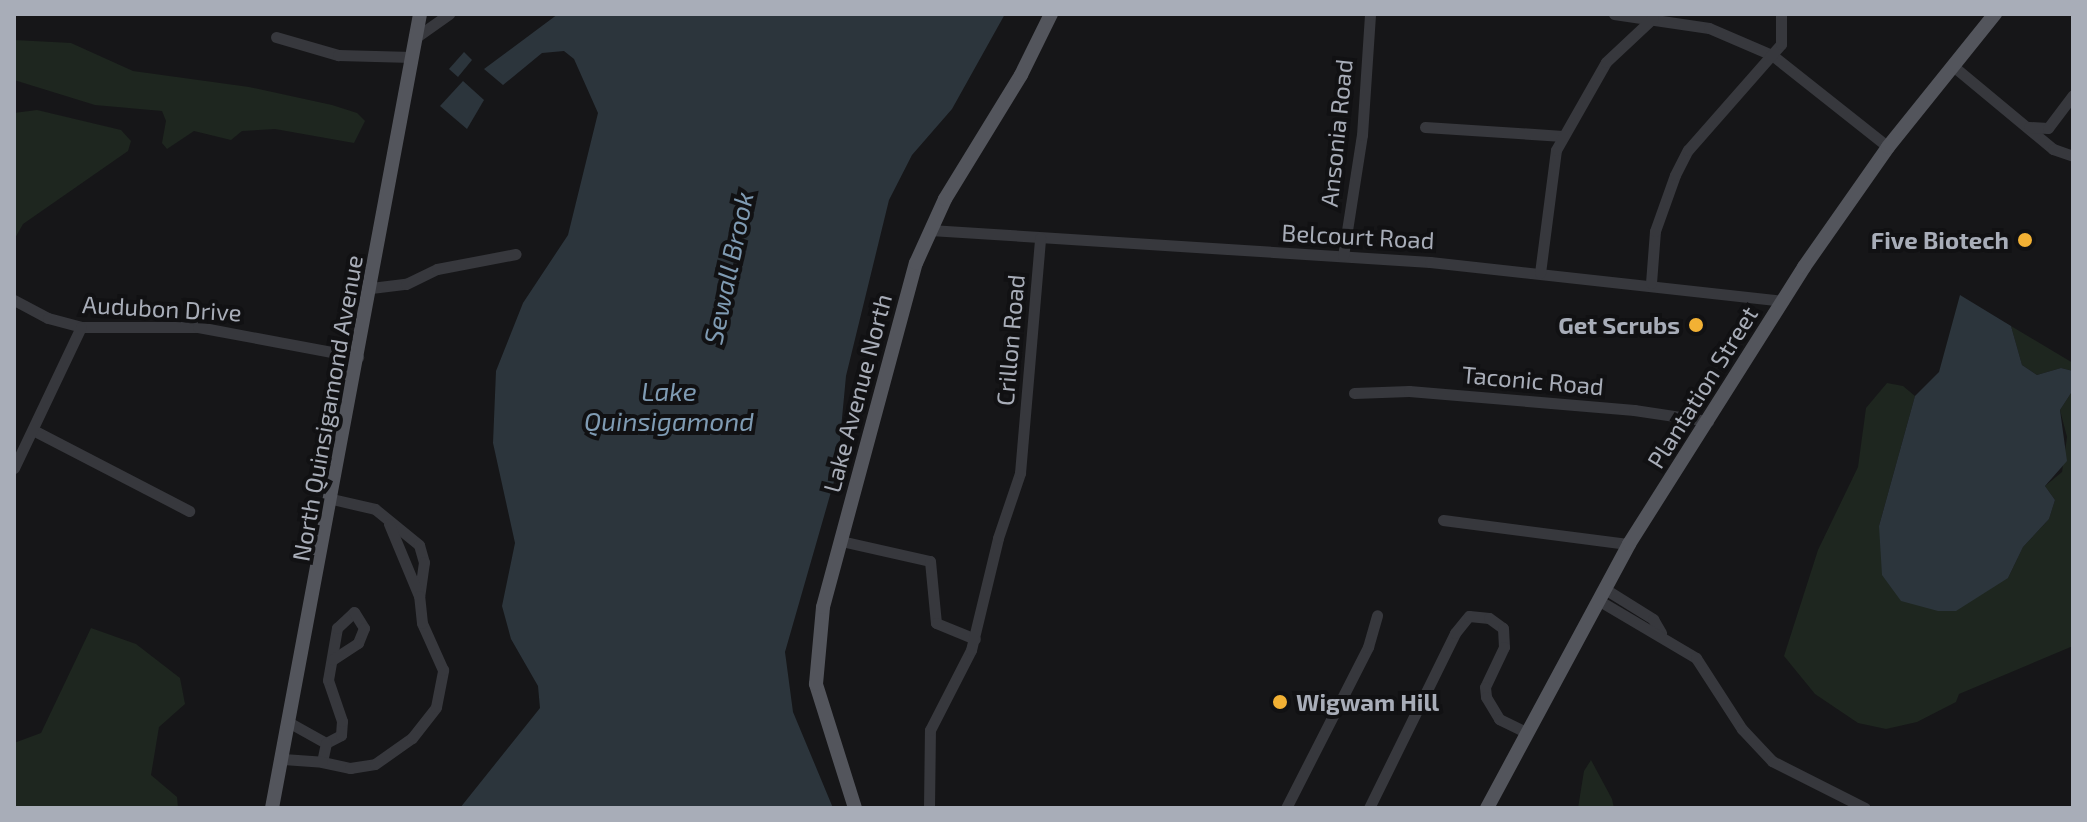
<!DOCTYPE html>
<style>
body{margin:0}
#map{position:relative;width:2087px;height:822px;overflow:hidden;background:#161618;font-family:"Exo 2",sans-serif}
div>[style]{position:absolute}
.green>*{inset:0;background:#1e261f}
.water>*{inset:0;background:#2c353c}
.minor>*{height:11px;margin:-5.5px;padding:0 5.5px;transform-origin:5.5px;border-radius:5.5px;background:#37383d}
.major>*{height:14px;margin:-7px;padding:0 7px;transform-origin:7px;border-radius:7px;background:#53555c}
.dots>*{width:22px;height:22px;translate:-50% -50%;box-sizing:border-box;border:4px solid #111113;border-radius:50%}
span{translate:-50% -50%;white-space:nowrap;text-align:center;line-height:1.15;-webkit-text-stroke:8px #111113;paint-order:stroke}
.street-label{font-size:24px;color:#a8adb8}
.poi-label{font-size:24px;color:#a8adb8;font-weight:700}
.right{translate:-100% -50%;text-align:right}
.left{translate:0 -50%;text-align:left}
.water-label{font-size:26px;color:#7f9bb3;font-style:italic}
.frame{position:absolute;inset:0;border:16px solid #a8adb8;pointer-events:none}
</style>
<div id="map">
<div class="green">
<i style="clip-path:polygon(14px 40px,71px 43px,133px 71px,249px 87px,332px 105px,357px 113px,365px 121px,354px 143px,275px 129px,242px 131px,231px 140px,194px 131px,167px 149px,162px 143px,166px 121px,162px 111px,95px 105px,14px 80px)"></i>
<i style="clip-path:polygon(37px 110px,121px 130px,131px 141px,128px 151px,23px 224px,14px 240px,14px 113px)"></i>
<i style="clip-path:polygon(2011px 326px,2073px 363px,2073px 371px,2061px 368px,2037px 375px,2022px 365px)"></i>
<i style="clip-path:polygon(1887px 383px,1903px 386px,1915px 396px,1879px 526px,2008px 578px,2023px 547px,2049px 519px,2055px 500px,2045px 486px,2062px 472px,2067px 437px,2060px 410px,2073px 390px,2073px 646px,1959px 694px,1956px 702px,1917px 722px,1886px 729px,1858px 723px,1815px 694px,1784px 656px,1818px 550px,1858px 467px,1866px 408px)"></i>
<i style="clip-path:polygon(91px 628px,136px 644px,180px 678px,185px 704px,159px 727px,151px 775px,177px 797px,178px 808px,14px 808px,14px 743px,41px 733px)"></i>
<i style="clip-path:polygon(1591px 760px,1612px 799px,1614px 808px,1578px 808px,1584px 771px)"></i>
</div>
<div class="water">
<i style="clip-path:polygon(558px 14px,1005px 14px,952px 109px,912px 155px,889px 200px,846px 376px,837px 471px,785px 652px,793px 712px,833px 808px,460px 808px,540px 708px,538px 686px,511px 639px,502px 606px,515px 543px,493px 443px,496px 371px,523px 303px,568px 235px,598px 113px,574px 59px,564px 51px,542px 53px,503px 85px,484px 69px)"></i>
<i style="clip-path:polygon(464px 52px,472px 60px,458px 77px,449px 69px)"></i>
<i style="clip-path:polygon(463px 81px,484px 100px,467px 129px,440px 106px)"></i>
<i style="clip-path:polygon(1960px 295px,2011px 326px,2022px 365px,2037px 375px,2061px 368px,2073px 371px,2073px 390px,2060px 410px,2067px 461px,2045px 486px,2055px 500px,2049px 519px,2023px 547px,2008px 578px,1956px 611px,1938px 611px,1901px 601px,1882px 575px,1879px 526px,1915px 396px,1939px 372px)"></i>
</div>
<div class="minor">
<i style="left:1614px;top:14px;width:96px;rotate:8.4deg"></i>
<i style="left:1709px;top:28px;width:69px;rotate:23.2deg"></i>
<i style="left:1772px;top:55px;width:148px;rotate:38.4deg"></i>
<i style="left:276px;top:37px;width:65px;rotate:16.2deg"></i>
<i style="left:338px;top:55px;width:74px;rotate:1.5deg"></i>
<i style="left:415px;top:38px;width:42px;rotate:-35.2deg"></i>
<i style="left:1953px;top:66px;width:130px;rotate:39.7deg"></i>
<i style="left:2053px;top:149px;width:21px;rotate:19deg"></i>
<i style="left:1425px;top:127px;width:138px;rotate:3.7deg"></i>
<i style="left:2029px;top:127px;width:19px;rotate:3deg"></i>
<i style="left:2048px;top:128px;width:41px;rotate:-52.9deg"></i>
<i style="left:930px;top:230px;width:501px;rotate:3.66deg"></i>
<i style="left:1430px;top:262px;width:354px;rotate:6.3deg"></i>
<i style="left:1343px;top:256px;width:122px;rotate:-81.1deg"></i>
<i style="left:1362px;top:135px;width:121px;rotate:-86.2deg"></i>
<i style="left:1540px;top:273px;width:124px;rotate:-82.6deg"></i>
<i style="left:1556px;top:150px;width:101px;rotate:-60.4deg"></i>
<i style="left:1606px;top:62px;width:64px;rotate:-43.1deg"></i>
<i style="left:1651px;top:283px;width:52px;rotate:-85.6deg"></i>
<i style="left:1655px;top:231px;width:59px;rotate:-70.3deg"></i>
<i style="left:1675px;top:175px;width:28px;rotate:-63deg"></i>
<i style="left:1688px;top:150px;width:141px;rotate:-48.7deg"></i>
<i style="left:1781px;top:44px;width:30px;rotate:-90deg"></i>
<i style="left:371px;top:288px;width:35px;rotate:-7deg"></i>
<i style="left:406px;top:284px;width:34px;rotate:-26deg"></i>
<i style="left:437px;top:269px;width:80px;rotate:-10.8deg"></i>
<i style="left:14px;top:300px;width:38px;rotate:28deg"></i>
<i style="left:48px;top:318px;width:34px;rotate:15deg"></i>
<i style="left:81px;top:327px;width:117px"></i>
<i style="left:198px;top:327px;width:163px;rotate:10.6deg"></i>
<i style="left:1354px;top:393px;width:55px;rotate:-2.1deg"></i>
<i style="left:1409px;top:391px;width:226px;rotate:4.8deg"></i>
<i style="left:1634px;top:410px;width:75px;rotate:8.5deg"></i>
<i style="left:33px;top:430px;width:176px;rotate:27.4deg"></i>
<i style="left:14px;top:468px;width:156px;rotate:-64.6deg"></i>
<i style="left:332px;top:499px;width:44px;rotate:13.1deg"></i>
<i style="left:375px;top:509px;width:57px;rotate:39.3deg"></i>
<i style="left:419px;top:545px;width:18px;rotate:74deg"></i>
<i style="left:424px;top:562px;width:34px;rotate:98deg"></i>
<i style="left:419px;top:596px;width:78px;rotate:-112.6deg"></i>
<i style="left:1443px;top:520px;width:188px;rotate:7.4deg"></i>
<i style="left:841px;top:541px;width:91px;rotate:12.7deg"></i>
<i style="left:930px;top:561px;width:62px;rotate:84.5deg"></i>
<i style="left:936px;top:623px;width:42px;rotate:22.3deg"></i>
<i style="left:1605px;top:589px;width:57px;rotate:32deg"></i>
<i style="left:1653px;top:619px;width:16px;rotate:60deg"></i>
<i style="left:1598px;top:600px;width:114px;rotate:30.6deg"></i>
<i style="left:1696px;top:658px;width:85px;rotate:57.1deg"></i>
<i style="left:1742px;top:729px;width:44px;rotate:46.8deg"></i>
<i style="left:1772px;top:761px;width:104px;rotate:26.8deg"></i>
<i style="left:290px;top:723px;width:41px;rotate:29.1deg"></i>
<i style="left:326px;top:743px;width:17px;rotate:-28deg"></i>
<i style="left:341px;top:735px;width:14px;rotate:-86deg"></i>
<i style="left:342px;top:721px;width:43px;rotate:-108.9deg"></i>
<i style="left:328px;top:680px;width:53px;rotate:-80.2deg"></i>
<i style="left:337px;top:628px;width:23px;rotate:-43deg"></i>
<i style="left:354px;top:612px;width:19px;rotate:58deg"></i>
<i style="left:364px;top:628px;width:16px;rotate:112deg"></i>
<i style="left:358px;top:643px;width:30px;rotate:147deg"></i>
<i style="left:326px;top:743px;width:19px;rotate:102deg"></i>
<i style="left:322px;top:762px;width:29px;rotate:12deg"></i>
<i style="left:350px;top:768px;width:25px;rotate:-9deg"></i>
<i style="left:375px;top:764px;width:45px;rotate:-35.1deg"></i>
<i style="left:412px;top:738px;width:39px;rotate:-52deg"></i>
<i style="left:436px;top:707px;width:38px;rotate:-79deg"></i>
<i style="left:443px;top:670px;width:51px;rotate:-114.1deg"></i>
<i style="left:422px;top:623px;width:27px;rotate:-96deg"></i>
<i style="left:283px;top:759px;width:39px;rotate:4deg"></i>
<i style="left:929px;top:808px;width:78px;rotate:-89.3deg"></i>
<i style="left:930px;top:730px;width:90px;rotate:-62.9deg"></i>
<i style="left:971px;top:650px;width:115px;rotate:-76.4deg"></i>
<i style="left:998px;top:538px;width:69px;rotate:-71.3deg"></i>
<i style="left:1020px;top:473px;width:236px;rotate:-85.1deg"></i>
<i style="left:1286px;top:808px;width:181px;rotate:-63deg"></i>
<i style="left:1368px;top:647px;width:33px;rotate:-74deg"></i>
<i style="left:1369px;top:808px;width:195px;rotate:-63.8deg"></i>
<i style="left:1455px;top:633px;width:22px;rotate:-51deg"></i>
<i style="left:1469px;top:616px;width:20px;rotate:6deg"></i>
<i style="left:1489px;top:618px;width:17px;rotate:36deg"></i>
<i style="left:1503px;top:628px;width:19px;rotate:87deg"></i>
<i style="left:1504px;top:647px;width:44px;rotate:115.4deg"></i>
<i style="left:1485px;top:687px;width:10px;rotate:84deg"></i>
<i style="left:1486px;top:697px;width:26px;rotate:59deg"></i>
<i style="left:1499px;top:719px;width:28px;rotate:26deg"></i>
</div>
<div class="major">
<i style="left:272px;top:808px;width:808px;rotate:-79.44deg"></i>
<i style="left:855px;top:808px;width:130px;rotate:-107.5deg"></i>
<i style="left:816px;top:684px;width:77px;rotate:-84.8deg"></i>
<i style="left:823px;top:607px;width:356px;rotate:-74.9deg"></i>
<i style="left:916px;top:263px;width:70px;rotate:-65.6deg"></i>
<i style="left:945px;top:199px;width:145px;rotate:-58.5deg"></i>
<i style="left:1021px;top:75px;width:68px;rotate:-63.8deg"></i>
<i style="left:1487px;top:808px;width:300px;rotate:-61.7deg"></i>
<i style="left:1629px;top:544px;width:328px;rotate:-57.7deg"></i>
<i style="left:1804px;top:267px;width:146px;rotate:-55deg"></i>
<i style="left:1888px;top:147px;width:171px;rotate:-51.2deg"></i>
</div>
<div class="dots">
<i style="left:2025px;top:240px;background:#f2b134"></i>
<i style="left:1696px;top:325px;background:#f2b134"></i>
<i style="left:1280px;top:702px;background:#f2b134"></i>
</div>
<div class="street-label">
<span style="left:1336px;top:133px;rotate:-84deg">Ansonia Road</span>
<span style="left:1358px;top:236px;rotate:3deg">Belcourt Road</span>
<span style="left:162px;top:308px;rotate:3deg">Audubon Drive</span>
<span style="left:1010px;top:340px;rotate:-85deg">Crillon Road</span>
<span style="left:1533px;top:380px;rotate:5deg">Taconic Road</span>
<span style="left:1702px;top:387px;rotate:-58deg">Plantation Street</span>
<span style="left:857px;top:393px;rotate:-75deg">Lake Avenue North</span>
<span style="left:327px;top:408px;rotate:-80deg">North Quinsigamond Avenue</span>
</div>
<div class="poi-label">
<span class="right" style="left:2009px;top:240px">Five Biotech</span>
<span class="right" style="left:1680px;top:325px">Get Scrubs</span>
<span class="left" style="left:1296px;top:702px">Wigwam Hill</span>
</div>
<div class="water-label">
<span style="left:728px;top:268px;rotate:-78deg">Sewall Brook</span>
<span style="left:669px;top:406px">Lake<br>Quinsigamond</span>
</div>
<div class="frame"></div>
</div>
